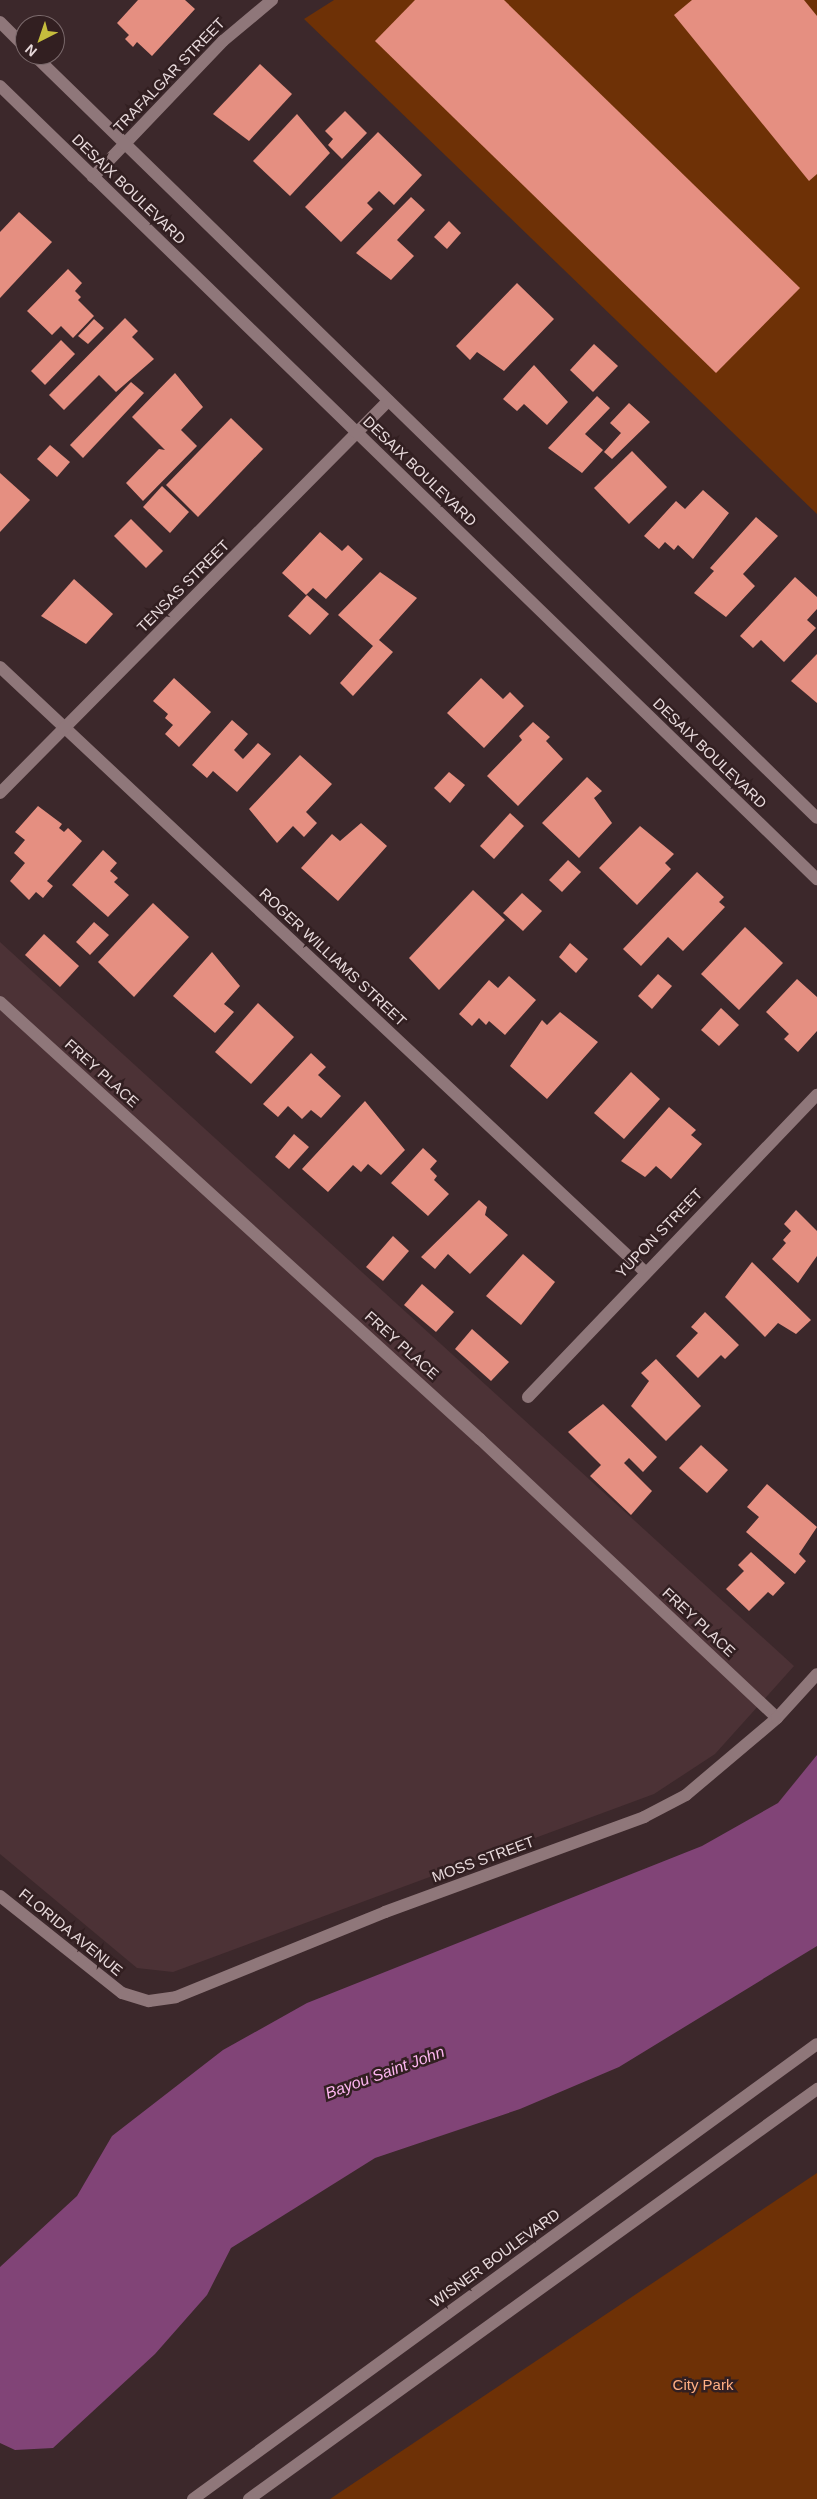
<!DOCTYPE html>
<style>
body{margin:0}
#map{position:relative;width:817px;height:2499px;overflow:hidden;background:#3c282b;font-family:Arial,sans-serif}
div>[style]{position:absolute}
.built>*{inset:0;background:#4c3236}
.green>*{inset:0;background:#6e3106}
.water>*{inset:0;background:#814477}
.building>*{inset:0;background:#e58f81}
.street>*{height:12px;margin:-6px;padding:0 6px;transform-origin:6px;border-radius:6px;background:#8f777a}
.secondary>*{height:12px;margin:-6px;padding:0 6px;transform-origin:6px;border-radius:6px;background:#8f777a}
span{translate:-50% -50%;white-space:nowrap;text-align:center;line-height:1.15;-webkit-text-stroke:5px #321f21;paint-order:stroke}
.street-label{font-size:15px;color:#e8dadc}
.park-label{font-size:15px;color:#ffaf84}
.water-label{font-size:16px;color:#fdb6f0;font-style:italic}
.north{position:absolute;left:15px;top:15px;width:50px;height:50px;box-sizing:border-box;background:#321f21;border:1px solid #7b6a6c;border-radius:50%;rotate:221deg;font-size:14px;font-weight:700;line-height:20px;text-align:center;color:#e8dadc}
.north::after{content:'';display:block;margin:auto;width:18px;height:22px;background:#c5bc3d;clip-path:polygon(50% 0,100% 100%,50% 72%,0 100%)}
</style>
<div id="map">
<div class="built">
<i style="clip-path:polygon(0 942px,794px 1666px,715px 1754px,654px 1794px,173px 1972px,137px 1968px,0 1854px)"></i>
</div>
<div class="green">
<i style="clip-path:polygon(334px 0,817px 0,817px 514px,304px 19px)"></i>
<i style="clip-path:polygon(817px 2173px,817px 2499px,330px 2499px)"></i>
</div>
<div class="water">
<i style="clip-path:polygon(817px 1755px,817px 1946px,619px 2067px,520px 2109px,375px 2158px,231px 2248px,207px 2295px,155px 2354px,53px 2448px,15px 2450px,0 2443px,0 2267px,77px 2196px,112px 2136px,223px 2050px,307px 2003px,702px 1846px,778px 1803px)"></i>
</div>
<div class="building">
<i style="clip-path:polygon(138px 0,185px 0,195px 9px,152px 56px,137px 42px,133px 47px,125px 39px,129px 35px,117px 23px)"></i>
<i style="clip-path:polygon(415px 0,504px 0,800px 288px,716px 373px,375px 41px)"></i>
<i style="clip-path:polygon(692px 0,804px 0,817px 16px,817px 174px,809px 181px,674px 15px)"></i>
<i style="clip-path:polygon(260px 64px,292px 94px,249px 141px,213px 114px)"></i>
<i style="clip-path:polygon(345px 111px,367px 133px,342px 159px,328px 145px,333px 139px,325px 131px)"></i>
<i style="clip-path:polygon(297px 114px,330px 153px,290px 196px,253px 161px)"></i>
<i style="clip-path:polygon(378px 132px,422px 175px,394px 205px,379px 191px,367px 203px,373px 209px,341px 242px,305px 207px)"></i>
<i style="clip-path:polygon(411px 197px,425px 210px,397px 240px,414px 256px,391px 280px,356px 253px)"></i>
<i style="clip-path:polygon(19px 212px,52px 242px,0 298px,0 232px)"></i>
<i style="clip-path:polygon(449px 221px,461px 233px,447px 249px,434px 237px)"></i>
<i style="clip-path:polygon(68px 269px,82px 283px,75px 291px,81px 297px,78px 300px,94px 316px,73px 338px,61px 326px,52px 335px,27px 311px)"></i>
<i style="clip-path:polygon(517px 283px,554px 319px,504px 371px,477px 352px,470px 360px,456px 346px)"></i>
<i style="clip-path:polygon(125px 318px,138px 331px,132px 337px,154px 359px,116px 392px,99px 375px,64px 410px,49px 395px)"></i>
<i style="clip-path:polygon(94px 319px,104px 328px,88px 344px,78px 336px)"></i>
<i style="clip-path:polygon(61px 340px,75px 354px,45px 385px,31px 371px)"></i>
<i style="clip-path:polygon(594px 344px,618px 366px,593px 392px,570px 370px)"></i>
<i style="clip-path:polygon(534px 365px,568px 402px,547px 425px,524px 404px,517px 411px,503px 399px)"></i>
<i style="clip-path:polygon(175px 373px,203px 407px,181px 430px,197px 446px,143px 501px,126px 483px,159px 449px,165px 450px,132px 417px)"></i>
<i style="clip-path:polygon(131px 382px,144px 393px,83px 458px,70px 445px)"></i>
<i style="clip-path:polygon(597px 396px,610px 408px,585px 434px,603px 450px,582px 473px,548px 448px)"></i>
<i style="clip-path:polygon(629px 403px,650px 422px,612px 459px,604px 452px,621px 433px,610px 423px)"></i>
<i style="clip-path:polygon(231px 418px,263px 449px,198px 517px,166px 485px)"></i>
<i style="clip-path:polygon(50px 445px,70px 462px,57px 477px,37px 459px)"></i>
<i style="clip-path:polygon(632px 451px,667px 487px,629px 524px,594px 488px)"></i>
<i style="clip-path:polygon(0 473px,30px 500px,0 532px)"></i>
<i style="clip-path:polygon(162px 486px,189px 512px,170px 533px,143px 507px)"></i>
<i style="clip-path:polygon(703px 490px,729px 513px,693px 559px,678px 545px,674px 550px,665px 542px,659px 549px,644px 536px,676px 501px,685px 509px)"></i>
<i style="clip-path:polygon(756px 517px,778px 536px,743px 574px,755px 586px,726px 617px,694px 593px,714px 571px,710px 568px)"></i>
<i style="clip-path:polygon(131px 519px,163px 551px,146px 568px,114px 536px)"></i>
<i style="clip-path:polygon(320px 532px,342px 551px,348px 545px,363px 559px,326px 599px,313px 588px,306px 595px,282px 573px)"></i>
<i style="clip-path:polygon(380px 572px,417px 598px,379px 640px,393px 652px,353px 696px,340px 683px,373px 646px,338px 615px)"></i>
<i style="clip-path:polygon(795px 577px,817px 597px,817px 609px,807px 620px,816px 628px,784px 662px,761px 640px,753px 648px,740px 636px)"></i>
<i style="clip-path:polygon(74px 579px,113px 614px,86px 644px,41px 616px)"></i>
<i style="clip-path:polygon(307px 595px,329px 614px,310px 635px,288px 616px)"></i>
<i style="clip-path:polygon(817px 654px,817px 703px,791px 681px)"></i>
<i style="clip-path:polygon(174px 678px,211px 712px,179px 747px,165px 734px,173px 725px,165px 718px,168px 714px,153px 701px)"></i>
<i style="clip-path:polygon(481px 678px,503px 699px,510px 692px,524px 706px,484px 748px,447px 713px)"></i>
<i style="clip-path:polygon(232px 720px,248px 734px,234px 750px,243px 759px,258px 743px,271px 754px,237px 792px,213px 771px,207px 778px,192px 765px)"></i>
<i style="clip-path:polygon(533px 722px,550px 737px,546px 741px,563px 759px,518px 806px,487px 776px,522px 740px,519px 736px)"></i>
<i style="clip-path:polygon(300px 755px,332px 784px,306px 812px,317px 823px,304px 837px,293px 826px,277px 843px,249px 809px)"></i>
<i style="clip-path:polygon(449px 772px,465px 785px,450px 803px,434px 788px)"></i>
<i style="clip-path:polygon(587px 777px,602px 791px,594px 798px,612px 823px,579px 858px,542px 823px)"></i>
<i style="clip-path:polygon(38px 806px,62px 824px,59px 828px,64px 832px,68px 828px,82px 841px,47px 881px,53px 886px,43px 898px,36px 892px,29px 900px,10px 881px,25px 863px,14px 853px,25px 840px,15px 832px)"></i>
<i style="clip-path:polygon(510px 813px,524px 826px,494px 859px,480px 846px)"></i>
<i style="clip-path:polygon(361px 823px,387px 846px,338px 901px,301px 868px,332px 834px,340px 841px)"></i>
<i style="clip-path:polygon(640px 826px,674px 854px,665px 863px,671px 869px,637px 905px,599px 868px)"></i>
<i style="clip-path:polygon(103px 850px,117px 863px,110px 871px,118px 878px,114px 882px,129px 895px,108px 917px,72px 885px)"></i>
<i style="clip-path:polygon(568px 860px,581px 872px,562px 892px,549px 880px)"></i>
<i style="clip-path:polygon(697px 872px,724px 897px,719px 902px,725px 907px,683px 951px,668px 937px,641px 966px,623px 949px)"></i>
<i style="clip-path:polygon(473px 890px,505px 920px,439px 990px,409px 958px)"></i>
<i style="clip-path:polygon(522px 893px,542px 911px,523px 931px,503px 913px)"></i>
<i style="clip-path:polygon(153px 903px,189px 937px,134px 997px,98px 962px)"></i>
<i style="clip-path:polygon(94px 922px,109px 935px,90px 955px,76px 942px)"></i>
<i style="clip-path:polygon(745px 927px,783px 963px,739px 1010px,701px 974px)"></i>
<i style="clip-path:polygon(44px 934px,79px 966px,60px 987px,25px 955px)"></i>
<i style="clip-path:polygon(570px 943px,588px 959px,576px 973px,559px 957px)"></i>
<i style="clip-path:polygon(212px 952px,240px 986px,224px 1004px,234px 1012px,215px 1033px,173px 996px)"></i>
<i style="clip-path:polygon(658px 974px,672px 986px,652px 1009px,638px 996px)"></i>
<i style="clip-path:polygon(509px 976px,536px 1000px,505px 1035px,489px 1021px,486px 1025px,479px 1018px,472px 1026px,459px 1014px,489px 980px,498px 988px)"></i>
<i style="clip-path:polygon(797px 979px,817px 997px,817px 1031px,798px 1052px,784px 1039px,789px 1034px,766px 1012px)"></i>
<i style="clip-path:polygon(258px 1003px,294px 1037px,251px 1084px,215px 1052px)"></i>
<i style="clip-path:polygon(721px 1008px,739px 1025px,719px 1046px,701px 1030px)"></i>
<i style="clip-path:polygon(560px 1012px,598px 1042px,547px 1099px,510px 1066px,542px 1020px,547px 1025px)"></i>
<i style="clip-path:polygon(311px 1053px,326px 1067px,318px 1075px,341px 1096px,321px 1118px,311px 1110px,302px 1119px,288px 1106px,278px 1117px,263px 1104px)"></i>
<i style="clip-path:polygon(631px 1072px,660px 1099px,624px 1139px,594px 1113px)"></i>
<i style="clip-path:polygon(365px 1101px,405px 1150px,381px 1175px,368px 1164px,361px 1172px,353px 1165px,328px 1192px,302px 1169px)"></i>
<i style="clip-path:polygon(669px 1107px,696px 1130px,691px 1135px,702px 1144px,671px 1179px,656px 1166px,645px 1177px,621px 1161px)"></i>
<i style="clip-path:polygon(294px 1134px,309px 1147px,289px 1169px,275px 1157px)"></i>
<i style="clip-path:polygon(423px 1148px,437px 1161px,430px 1169px,437px 1176px,434px 1180px,449px 1194px,428px 1216px,391px 1183px)"></i>
<i style="clip-path:polygon(479px 1200px,487px 1207px,485px 1215px,508px 1235px,470px 1274px,448px 1254px,435px 1269px,421px 1257px)"></i>
<i style="clip-path:polygon(796px 1210px,817px 1231px,817px 1256px,798px 1283px,772px 1259px,786px 1243px,783px 1240px,791px 1231px,784px 1224px)"></i>
<i style="clip-path:polygon(393px 1236px,409px 1251px,383px 1281px,366px 1267px)"></i>
<i style="clip-path:polygon(523px 1254px,555px 1282px,521px 1325px,486px 1296px)"></i>
<i style="clip-path:polygon(752px 1262px,811px 1320px,796px 1334px,778px 1323px,765px 1337px,725px 1297px)"></i>
<i style="clip-path:polygon(422px 1284px,454px 1312px,436px 1332px,404px 1305px)"></i>
<i style="clip-path:polygon(705px 1312px,739px 1345px,725px 1359px,721px 1355px,698px 1378px,676px 1356px,698px 1333px,691px 1327px)"></i>
<i style="clip-path:polygon(472px 1329px,509px 1362px,491px 1381px,455px 1349px)"></i>
<i style="clip-path:polygon(656px 1359px,701px 1406px,666px 1441px,631px 1406px,649px 1381px,641px 1373px)"></i>
<i style="clip-path:polygon(603px 1404px,657px 1457px,643px 1472px,629px 1458px,624px 1463px,652px 1491px,631px 1515px,590px 1476px,601px 1465px,568px 1432px)"></i>
<i style="clip-path:polygon(701px 1445px,728px 1470px,707px 1493px,679px 1468px)"></i>
<i style="clip-path:polygon(767px 1484px,817px 1527px,799px 1554px,806px 1561px,795px 1574px,746px 1532px,759px 1517px,747px 1507px)"></i>
<i style="clip-path:polygon(751px 1552px,785px 1583px,773px 1596px,768px 1592px,749px 1611px,726px 1589px,744px 1571px,738px 1565px)"></i>
</div>
<div class="street">
<i style="left:93px;top:177px;width:188px;rotate:-46.3deg"></i>
<i style="left:223px;top:41px;width:64px;rotate:-39.9deg"></i>
<i style="left:0;top:667px;width:883px;rotate:43.16deg"></i>
<i style="left:0;top:793px;width:552px;rotate:-45.29deg"></i>
<i style="left:0;top:1002px;width:649px;rotate:42.32deg"></i>
<i style="left:480px;top:1439px;width:407px;rotate:43.2deg"></i>
<i style="left:528px;top:1397px;width:418px;rotate:-46.3deg"></i>
<i style="left:0;top:1896px;width:156px;rotate:38.5deg"></i>
<i style="left:122px;top:1993px;width:28px;rotate:17deg"></i>
<i style="left:149px;top:2001px;width:27px;rotate:-8deg"></i>
<i style="left:176px;top:1997px;width:226px;rotate:-22.1deg"></i>
<i style="left:385px;top:1912px;width:276px;rotate:-20.1deg"></i>
<i style="left:644px;top:1817px;width:47px;rotate:-27.6deg"></i>
<i style="left:686px;top:1795px;width:119px;rotate:-40.2deg"></i>
<i style="left:777px;top:1718px;width:59px;rotate:-47.7deg"></i>
</div>
<div class="secondary">
<i style="left:0;top:22px;width:35px;rotate:45deg"></i>
<i style="left:34px;top:55px;width:1093px;rotate:44.26deg"></i>
<i style="left:0;top:86px;width:1139px;rotate:44.15deg"></i>
<i style="left:193px;top:2499px;width:772px;rotate:-36.1deg"></i>
<i style="left:249px;top:2499px;width:701px;rotate:-35.82deg"></i>
</div>
<div class="street-label">
<span style="left:169px;top:75px;rotate:-46deg">TRAFALGAR STREET</span>
<span style="left:129px;top:189px;rotate:44deg">DESAIX BOULEVARD</span>
<span style="left:420px;top:471px;rotate:44deg">DESAIX BOULEVARD</span>
<span style="left:183px;top:586px;rotate:-45deg">TENSAS STREET</span>
<span style="left:710px;top:753px;rotate:44deg">DESAIX BOULEVARD</span>
<span style="left:333px;top:957px;rotate:43deg">ROGER WILLIAMS STREET</span>
<span style="left:102px;top:1073px;rotate:42deg">FREY PLACE</span>
<span style="left:659px;top:1233px;rotate:-46deg">YUPON STREET</span>
<span style="left:402px;top:1345px;rotate:42deg">FREY PLACE</span>
<span style="left:699px;top:1622px;rotate:43deg">FREY PLACE</span>
<span style="left:483px;top:1859px;rotate:-20deg">MOSS STREET</span>
<span style="left:71px;top:1932px;rotate:39deg">FLORIDA AVENUE</span>
<span style="left:495px;top:2258px;rotate:-36deg">WISNER BOULEVARD</span>
</div>
<div class="park-label">
<span style="left:703px;top:2385px">City Park</span>
</div>
<div class="water-label">
<span style="left:385px;top:2073px;rotate:-20deg">Bayou Saint John</span>
</div>
<div class="north">N</div>
</div>
